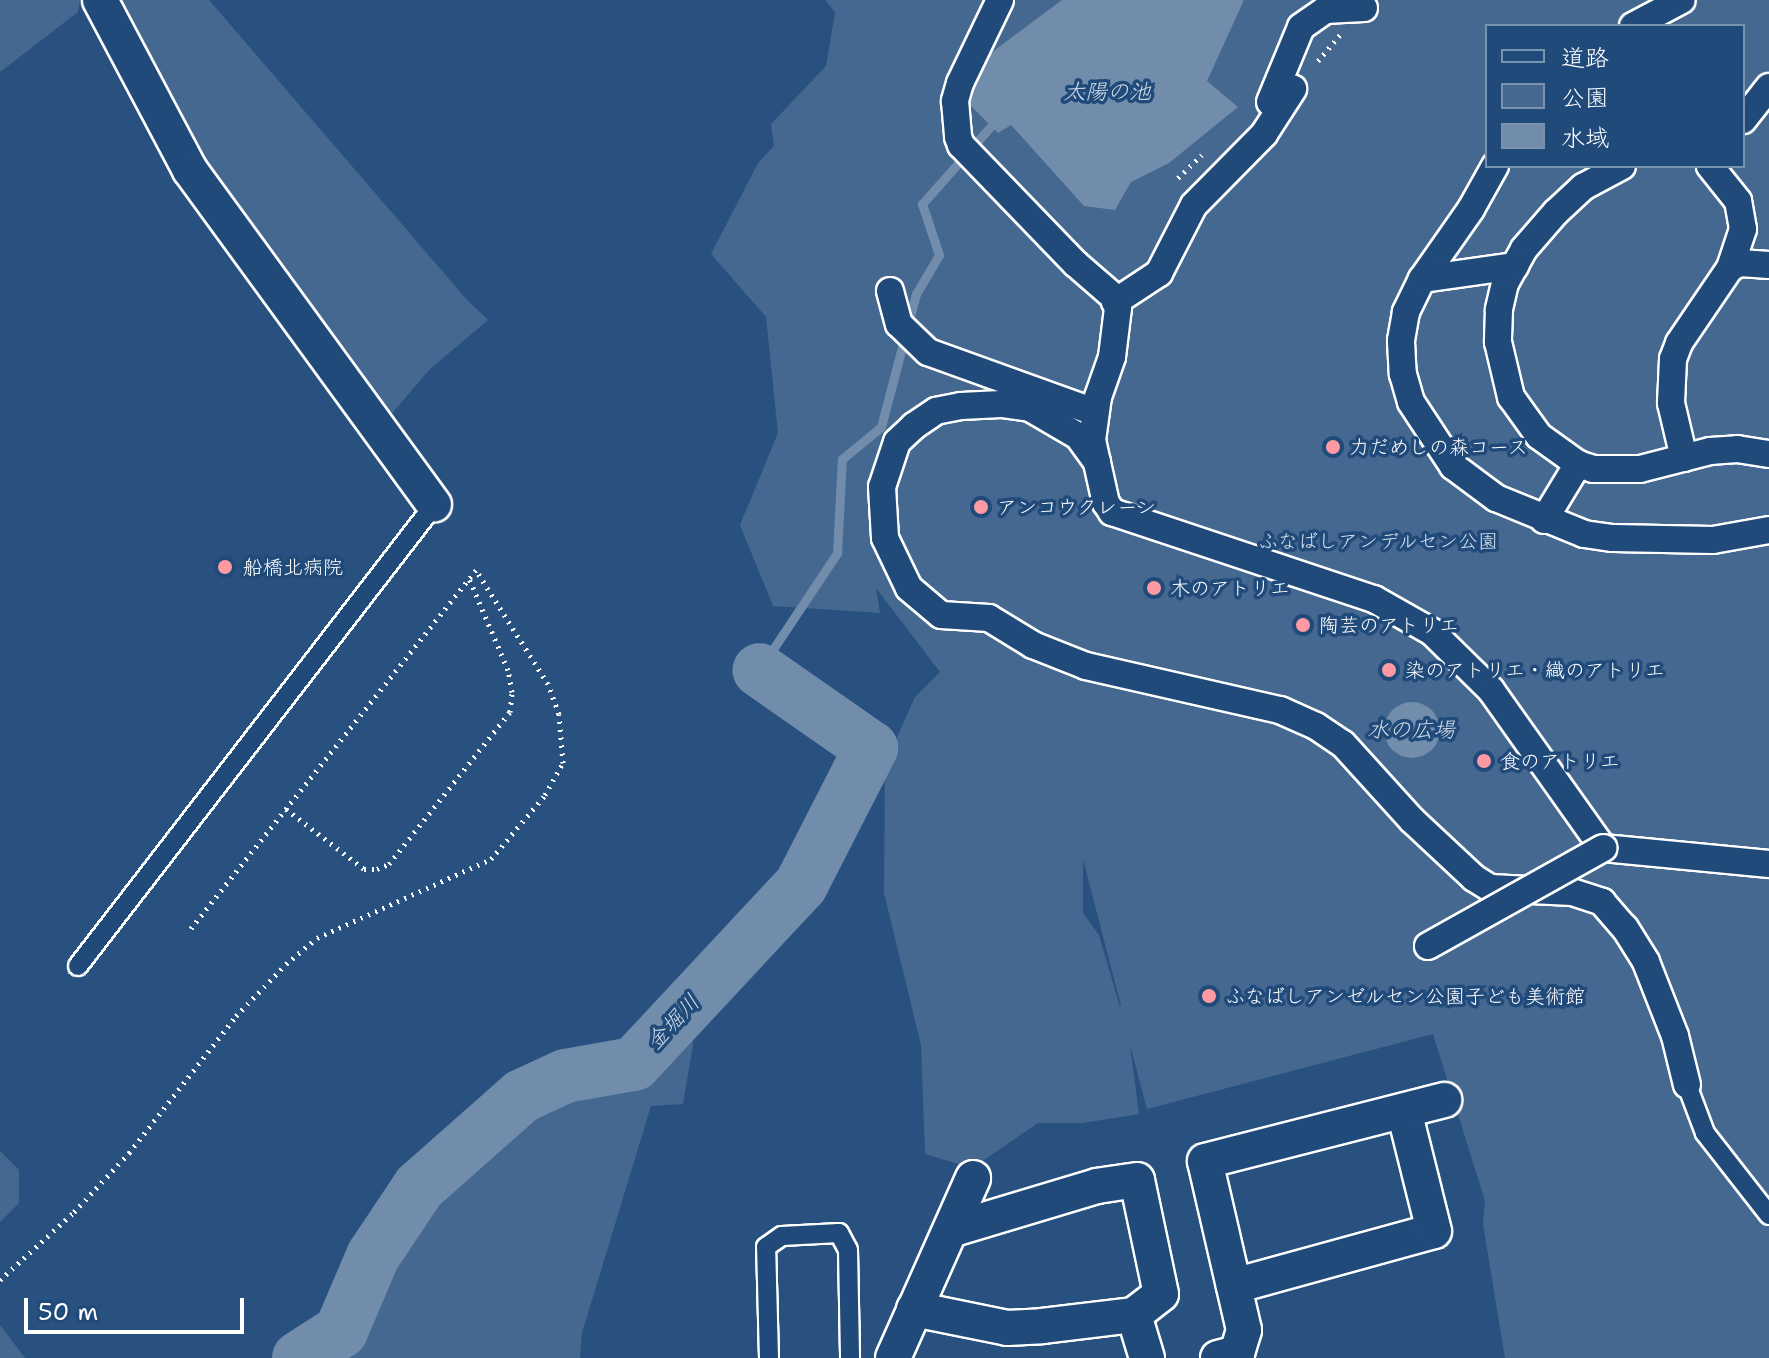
<!DOCTYPE html>
<meta charset="utf-8">
<style>
body{margin:0}
#map{position:relative;width:1769px;height:1358px;overflow:hidden;background:#28517f;font-family:"Shantell Sans","Klee One",sans-serif}
div>[style]{position:absolute}
.green>*{inset:0;background:#446890}
.water>*{inset:0;background:#718dab}
.round{border-radius:50%}
.stream>*{height:9px;margin:-4.5px;padding:0 4.5px;transform-origin:4.5px;border-radius:4.5px;background:#718dab}
.river>*{height:54px;margin:-27px;padding:0 27px;transform-origin:27px;border-radius:27px;background:#718dab}
.path>*{height:5px;margin-top:-2.5px;transform-origin:0;background:repeating-linear-gradient(90deg,#fff 0 2px,transparent 0 8px)}
.roads{filter:drop-shadow(2px 0 #fff) drop-shadow(-2px 0 #fff) drop-shadow(0 2px #fff) drop-shadow(0 -2px #fff)}
.service>*{height:18px;margin:-9px;padding:0 9px;transform-origin:9px;border-radius:9px;background:#1f4a7a}
.pedestrian>*{height:26px;margin:-13px;padding:0 13px;transform-origin:13px;border-radius:13px;background:#1f4a7a}
.minor>*{height:34px;margin:-17px;padding:0 17px;transform-origin:17px;border-radius:17px;background:#1f4a7a}
.bridges{filter:drop-shadow(2px 0 #fff) drop-shadow(-2px 0 #fff) drop-shadow(0 2px #fff) drop-shadow(0 -2px #fff)}
.pedestrian-bridge>*{height:26px;margin:-13px;padding:0 13px;transform-origin:13px;border-radius:13px;background:#1f4a7a}
.dots>*{width:22px;height:22px;translate:-50% -50%;box-sizing:border-box;border:4px solid #1f4a7a;border-radius:50%}
span{translate:-50% -50%;white-space:nowrap;text-align:center;line-height:1.15;-webkit-text-stroke:7px #1f4a7a;paint-order:stroke}
.poi-label{font-size:20px;color:#fff}
.left{translate:0 -50%;text-align:left}
.park-label{font-size:20px;color:#dae1e9}
.water-label{font-size:22px;color:#d4dde6;font-style:italic}
.legend{position:absolute;left:1485px;top:24px;width:260px;height:144px;box-sizing:border-box;background:#1f4a7a;border:2px solid #7992af;margin:0;padding:10px 14px;list-style:none;font-size:24px;color:#fff}
.legend li{display:flex;align-items:center;gap:16px;height:40px}
.legend b{width:40px;border:2px solid #7992af}
.scale{position:absolute;left:24px;top:1298px;width:220px;height:36px;box-sizing:border-box;border:4px solid #fff;border-top:0;padding-left:10px;font-size:24px;line-height:28px;white-space:nowrap;color:#fff;-webkit-text-stroke:6px #1f4a7a;paint-order:stroke}
</style>
<div id="map">
<div class="green">
<i style="clip-path:polygon(0 0,80px 0,78px 12px,0 72px)"></i>
<i style="clip-path:polygon(122px 0,209px 0,468px 301px,488px 320px,430px 369px,389px 417px,257px 237px,208px 162px)"></i>
<i style="clip-path:polygon(evenodd,825px 0,1769px 0,1769px 1358px,1505px 1358px,1483px 1224px,1485px 1201px,1433px 1034px,1147px 1109px,1130px 1045px,1139px 1114px,1083px 1123px,1038px 1123px,972px 1168px,925px 1154px,921px 1045px,884px 893px,885px 764px,915px 697px,940px 672px,876px 588px,880px 613px,773px 606px,740px 525px,778px 433px,766px 317px,711px 254px,758px 163px,774px 146px,771px 124px,826px 66px,835px 12px,825px 0,1487px 26px,1743px 26px,1743px 166px,1487px 166px,1487px 26px,825px 0,1083px 859px,1121px 1006px,1120px 1007px,1099px 935px,1083px 913px,1083px 859px)"></i>
<i style="clip-path:polygon(683px 1027px,693px 1035px,693px 1045px,683px 1104px,651px 1106px,582px 1333px,580px 1358px,318px 1358px,356px 1330px,381px 1258px,428px 1194px,528px 1103px,647px 1069px)"></i>
<i style="clip-path:polygon(0 1151px,19px 1170px,19px 1203px,0 1222px)"></i>
<i style="clip-path:polygon(0 1325px,25px 1358px,0 1358px)"></i>
</div>
<div class="water">
<i style="clip-path:polygon(1062px 0,1244px 0,1207px 81px,1238px 107px,1169px 163px,1131px 182px,1115px 210px,1084px 206px,1011px 125px,998px 133px,949px 84px)"></i>
<i class="round" style="left:1384px;top:702px;width:56px;height:56px"></i>
</div>
<div class="stream">
<i style="left:759px;top:670px;width:141px;rotate:-56.3deg"></i>
<i style="left:837px;top:553px;width:94px;rotate:-87deg"></i>
<i style="left:842px;top:459px;width:50px;rotate:-39.4deg"></i>
<i style="left:881px;top:427px;width:138px;rotate:-75.3deg"></i>
<i style="left:916px;top:294px;width:45px;rotate:-59.5deg"></i>
<i style="left:939px;top:255px;width:54px;rotate:-108.4deg"></i>
<i style="left:922px;top:204px;width:115px;rotate:-48.5deg"></i>
</div>
<div class="river">
<i style="left:299px;top:1358px;width:50px;rotate:-32.7deg"></i>
<i style="left:341px;top:1331px;width:82px;rotate:-66.9deg"></i>
<i style="left:373px;top:1256px;width:83px;rotate:-56.3deg"></i>
<i style="left:419px;top:1187px;width:137px;rotate:-41.5deg"></i>
<i style="left:522px;top:1096px;width:47px;rotate:-24.9deg"></i>
<i style="left:565px;top:1076px;width:70px;rotate:-9.9deg"></i>
<i style="left:634px;top:1064px;width:245px;rotate:-47deg"></i>
<i style="left:801px;top:885px;width:154px;rotate:-62.9deg"></i>
<i style="left:871px;top:748px;width:136px;rotate:-145.1deg"></i>
</div>
<div class="path">
<i style="left:1318px;top:61px;width:34px;rotate:-50deg"></i>
<i style="left:1178px;top:178px;width:33px;rotate:-44deg"></i>
<i style="left:286px;top:809px;width:98px;rotate:37.6deg"></i>
<i style="left:364px;top:869px;width:13px"></i>
<i style="left:377px;top:869px;width:13px;rotate:-23deg"></i>
<i style="left:389px;top:864px;width:194px;rotate:-51.5deg"></i>
<i style="left:510px;top:712px;width:20px;rotate:-84deg"></i>
<i style="left:512px;top:692px;width:22px;rotate:-100deg"></i>
<i style="left:508px;top:670px;width:100px;rotate:-113deg"></i>
<i style="left:0;top:1280px;width:100px;rotate:-42.6deg"></i>
<i style="left:74px;top:1212px;width:81px;rotate:-47deg"></i>
<i style="left:129px;top:1153px;width:174px;rotate:-52deg"></i>
<i style="left:236px;top:1016px;width:72px;rotate:-46.1deg"></i>
<i style="left:286px;top:964px;width:40px;rotate:-40deg"></i>
<i style="left:317px;top:938px;width:191px;rotate:-24.4deg"></i>
<i style="left:491px;top:859px;width:84px;rotate:-49.8deg"></i>
<i style="left:545px;top:795px;width:37px;rotate:-61deg"></i>
<i style="left:563px;top:763px;width:49px;rotate:-94.7deg"></i>
<i style="left:559px;top:714px;width:32px;rotate:-110deg"></i>
<i style="left:548px;top:684px;width:135px;rotate:-122.3deg"></i>
<i style="left:476px;top:570px;width:463px;rotate:128.5deg"></i>
</div>
<div class="roads">
<div class="service">
<i style="left:78px;top:966px;width:582px;rotate:-52.32deg"></i>
<i style="left:1687px;top:1085px;width:51px;rotate:69.4deg"></i>
<i style="left:1705px;top:1133px;width:104px;rotate:52deg"></i>
<i style="left:769px;top:1358px;width:111px;rotate:-91.5deg"></i>
<i style="left:766px;top:1247px;width:19px;rotate:-35deg"></i>
<i style="left:782px;top:1236px;width:57px;rotate:-3deg"></i>
<i style="left:839px;top:1233px;width:19px;rotate:62deg"></i>
<i style="left:848px;top:1250px;width:108px;rotate:88.9deg"></i>
</div>
<div class="pedestrian">
<i style="left:1000px;top:0;width:92px;rotate:115.7deg"></i>
<i style="left:960px;top:83px;width:19px;rotate:106deg"></i>
<i style="left:955px;top:101px;width:36px;rotate:85deg"></i>
<i style="left:958px;top:137px;width:9px;rotate:69deg"></i>
<i style="left:961px;top:145px;width:165px;rotate:46deg"></i>
<i style="left:1076px;top:264px;width:49px;rotate:40.9deg"></i>
<i style="left:1113px;top:296px;width:13px;rotate:67deg"></i>
<i style="left:1118px;top:308px;width:49px;rotate:97deg"></i>
<i style="left:1112px;top:357px;width:42px;rotate:109.3deg"></i>
<i style="left:1098px;top:397px;width:43px;rotate:97.9deg"></i>
<i style="left:1092px;top:440px;width:65px;rotate:77.5deg"></i>
<i style="left:1106px;top:503px;width:11px;rotate:56deg"></i>
<i style="left:1112px;top:512px;width:276px;rotate:18.4deg"></i>
<i style="left:1374px;top:599px;width:67px;rotate:29.6deg"></i>
<i style="left:1432px;top:632px;width:83px;rotate:44.5deg"></i>
<i style="left:1491px;top:690px;width:194px;rotate:54.7deg"></i>
<i style="left:1603px;top:848px;width:167px;rotate:5.5deg"></i>
<i style="left:1633px;top:26px;width:55px;rotate:-28deg"></i>
<i style="left:1270px;top:102px;width:81px;rotate:-67.5deg"></i>
<i style="left:1301px;top:27px;width:29px;rotate:-35deg"></i>
<i style="left:1325px;top:10px;width:39px;rotate:-3deg"></i>
<i style="left:1743px;top:120px;width:42px;rotate:-51.8deg"></i>
<i style="left:1495px;top:166px;width:49px;rotate:119.2deg"></i>
<i style="left:1471px;top:209px;width:85px;rotate:125deg"></i>
<i style="left:1422px;top:279px;width:37px;rotate:116deg"></i>
<i style="left:1406px;top:312px;width:29px;rotate:100deg"></i>
<i style="left:1401px;top:341px;width:33px;rotate:87deg"></i>
<i style="left:1403px;top:374px;width:29px;rotate:74deg"></i>
<i style="left:1411px;top:402px;width:77px;rotate:56.7deg"></i>
<i style="left:1453px;top:466px;width:54px;rotate:36.7deg"></i>
<i style="left:1496px;top:498px;width:95px;rotate:22.2deg"></i>
<i style="left:1584px;top:534px;width:29px;rotate:8deg"></i>
<i style="left:1613px;top:538px;width:100px;rotate:1.1deg"></i>
<i style="left:1713px;top:540px;width:57px;rotate:-10.1deg"></i>
<i style="left:1622px;top:166px;width:44px;rotate:151.7deg"></i>
<i style="left:1583px;top:187px;width:37px;rotate:137deg"></i>
<i style="left:1556px;top:212px;width:49px;rotate:130.9deg"></i>
<i style="left:1524px;top:249px;width:39px;rotate:119deg"></i>
<i style="left:1505px;top:283px;width:28px;rotate:103deg"></i>
<i style="left:1499px;top:310px;width:32px;rotate:92deg"></i>
<i style="left:1498px;top:342px;width:57px;rotate:76.7deg"></i>
<i style="left:1511px;top:397px;width:48px;rotate:54.3deg"></i>
<i style="left:1539px;top:436px;width:48px;rotate:35.7deg"></i>
<i style="left:1578px;top:464px;width:16px;rotate:18deg"></i>
<i style="left:1593px;top:469px;width:47px"></i>
<i style="left:1640px;top:469px;width:72px;rotate:-14.4deg"></i>
<i style="left:1710px;top:451px;width:27px;rotate:-4deg"></i>
<i style="left:1737px;top:449px;width:32px;rotate:9deg"></i>
<i style="left:1730px;top:268px;width:11px;rotate:-27deg"></i>
<i style="left:1740px;top:263px;width:29px;rotate:4deg"></i>
<i style="left:1422px;top:279px;width:94px;rotate:-8deg"></i>
<i style="left:890px;top:291px;width:34px;rotate:75deg"></i>
<i style="left:899px;top:324px;width:40px;rotate:44deg"></i>
<i style="left:928px;top:352px;width:177px;rotate:19.8deg"></i>
<i style="left:1115px;top:302px;width:53px;rotate:-33.4deg"></i>
<i style="left:1159px;top:273px;width:76px;rotate:-62.8deg"></i>
<i style="left:1194px;top:205px;width:100px;rotate:-45.4deg"></i>
<i style="left:1264px;top:134px;width:54px;rotate:-57.2deg"></i>
<i style="left:1684px;top:458px;width:57px;rotate:-103.3deg"></i>
<i style="left:1671px;top:403px;width:44px;rotate:-87.4deg"></i>
<i style="left:1673px;top:359px;width:17px;rotate:-69deg"></i>
<i style="left:1679px;top:343px;width:91px;rotate:-55.8deg"></i>
<i style="left:1730px;top:268px;width:41px;rotate:-71.6deg"></i>
<i style="left:1743px;top:229px;width:28px;rotate:-100deg"></i>
<i style="left:1738px;top:201px;width:45px;rotate:-128.7deg"></i>
<i style="left:1097px;top:462px;width:32px;rotate:-126deg"></i>
<i style="left:1078px;top:436px;width:56px;rotate:-149.7deg"></i>
<i style="left:1030px;top:408px;width:29px;rotate:-172deg"></i>
<i style="left:1001px;top:404px;width:40px;rotate:177.1deg"></i>
<i style="left:961px;top:406px;width:25px;rotate:169deg"></i>
<i style="left:936px;top:411px;width:27px;rotate:146deg"></i>
<i style="left:914px;top:426px;width:23px;rotate:137deg"></i>
<i style="left:897px;top:442px;width:47px;rotate:108.4deg"></i>
<i style="left:882px;top:487px;width:51px;rotate:86.6deg"></i>
<i style="left:885px;top:538px;width:55px;rotate:64.4deg"></i>
<i style="left:909px;top:588px;width:42px;rotate:40.2deg"></i>
<i style="left:941px;top:615px;width:48px;rotate:3.6deg"></i>
<i style="left:989px;top:618px;width:52px;rotate:31.5deg"></i>
<i style="left:1033px;top:645px;width:57px;rotate:21.6deg"></i>
<i style="left:1086px;top:666px;width:199px;rotate:12.8deg"></i>
<i style="left:1280px;top:710px;width:39px;rotate:24deg"></i>
<i style="left:1316px;top:726px;width:32px;rotate:34deg"></i>
<i style="left:1343px;top:744px;width:103px;rotate:47.8deg"></i>
<i style="left:1412px;top:820px;width:85px;rotate:43.1deg"></i>
<i style="left:1474px;top:878px;width:19px;rotate:32deg"></i>
<i style="left:1490px;top:888px;width:82px;rotate:2.8deg"></i>
<i style="left:1572px;top:892px;width:32px;rotate:18deg"></i>
<i style="left:1602px;top:902px;width:35px;rotate:49deg"></i>
<i style="left:1625px;top:928px;width:40px;rotate:58deg"></i>
<i style="left:1646px;top:962px;width:79px;rotate:68.6deg"></i>
<i style="left:1675px;top:1036px;width:50px;rotate:76.2deg"></i>
<i style="left:1544px;top:520px;width:66px;rotate:-58.7deg"></i>
</div>
<div class="minor">
<i style="left:100px;top:0;width:192px;rotate:62.1deg"></i>
<i style="left:190px;top:170px;width:414px;rotate:53.9deg"></i>
<i style="left:1234px;top:1286px;width:207px;rotate:-15.4deg"></i>
<i style="left:1434px;top:1231px;width:124px;rotate:-104deg"></i>
<i style="left:914px;top:1309px;width:95px;rotate:11.5deg"></i>
<i style="left:1007px;top:1328px;width:35px;rotate:-3deg"></i>
<i style="left:1042px;top:1326px;width:93px;rotate:-6.8deg"></i>
<i style="left:1134px;top:1315px;width:34px;rotate:-38deg"></i>
<i style="left:1161px;top:1294px;width:116px;rotate:-101.9deg"></i>
<i style="left:1137px;top:1180px;width:40px;rotate:171.5deg"></i>
<i style="left:1097px;top:1186px;width:153px;rotate:163.3deg"></i>
<i style="left:1134px;top:1315px;width:45px;rotate:73.2deg"></i>
<i style="left:893px;top:1358px;width:197px;rotate:-66deg"></i>
<i style="left:1218px;top:1358px;width:20px;rotate:-15deg"></i>
<i style="left:1237px;top:1353px;width:24px;rotate:-73deg"></i>
<i style="left:1244px;top:1330px;width:173px;rotate:-103deg"></i>
<i style="left:1205px;top:1161px;width:247px;rotate:-14.3deg"></i>
</div>
</div>
<div class="bridges">
<div class="pedestrian-bridge">
<i style="left:1428px;top:946px;width:201px;rotate:-29.2deg"></i>
</div>
</div>
<div class="dots">
<i style="left:1333px;top:447px;background:#ff9aa2"></i>
<i style="left:981px;top:507px;background:#ff9aa2"></i>
<i style="left:225px;top:567px;background:#ff9aa2"></i>
<i style="left:1154px;top:588px;background:#ff9aa2"></i>
<i style="left:1303px;top:625px;background:#ff9aa2"></i>
<i style="left:1389px;top:670px;background:#ff9aa2"></i>
<i style="left:1484px;top:761px;background:#ff9aa2"></i>
<i style="left:1209px;top:996px;background:#ff9aa2"></i>
</div>
<div class="poi-label">
<span class="left" style="left:1349px;top:447px">力だめしの森コース</span>
<span class="left" style="left:997px;top:507px">アンコウクレーン</span>
<span class="left" style="left:243px;top:567px">船橋北病院</span>
<span class="left" style="left:1170px;top:588px">木のアトリエ</span>
<span class="left" style="left:1319px;top:625px">陶芸のアトリエ</span>
<span class="left" style="left:1405px;top:670px">染のアトリエ・織のアトリエ</span>
<span class="left" style="left:1500px;top:761px">食のアトリエ</span>
<span class="left" style="left:1225px;top:996px">ふなばしアンゼルセン公園子ども美術館</span>
</div>
<div class="park-label">
<span style="left:1378px;top:541px">ふなばしアンデルセン公園</span>
</div>
<div class="water-label">
<span style="left:1107px;top:92px">太陽の池</span>
<span style="left:1411px;top:730px">水の広場</span>
<span style="left:673px;top:1022px;rotate:-47deg">金堀川</span>
</div>
<ul class="legend">
<li><b style="height:10px;background:#1f4a7a"></b>道路</li>
<li><b style="height:22px;background:#446890"></b>公園</li>
<li><b style="height:22px;background:#718dab"></b>水域</li>
</ul>
<div class="scale">50 m</div>
</div>
